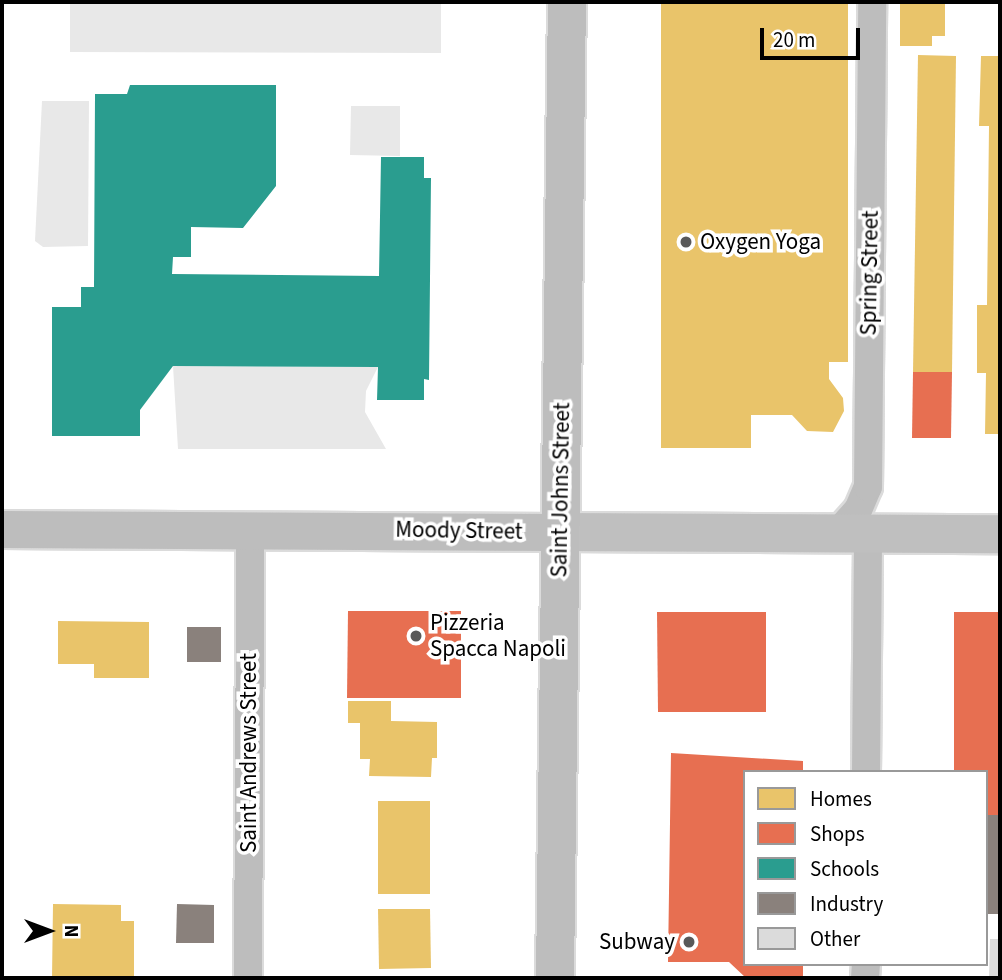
<!DOCTYPE html>
<style>
body{margin:0}
#map{position:relative;width:1002px;height:980px;overflow:hidden;background:#fff;font-family:"Source Sans 3",sans-serif}
div>[style]{position:absolute}
.green>*{inset:0;background:#e8e8e8}
.homes>*{inset:0;background:#e9c46a}
.shops>*{inset:0;background:#e76f51}
.schools>*{inset:0;background:#2a9d8f}
.industry>*{inset:0;background:#8a817c}
.building>*{inset:0;background:#dbdbdb}
.roads{filter:drop-shadow(2px 0 #dbdbdb) drop-shadow(-2px 0 #dbdbdb) drop-shadow(0 2px #dbdbdb) drop-shadow(0 -2px #dbdbdb)}
.minor>*{height:28px;margin:-14px;padding:0 14px;transform-origin:14px;border-radius:14px;background:#bdbdbd}
.tertiary>*{height:37px;margin:-18.5px;padding:0 18.5px;transform-origin:18.5px;border-radius:18.5px;background:#bdbdbd}
.secondary>*{height:38px;margin:-19px;padding:0 19px;transform-origin:19px;border-radius:19px;background:#bfbfbf}
.primary>*{height:38px;margin:-19px;padding:0 19px;transform-origin:19px;border-radius:19px;background:#bdbdbd}
.dots>*{width:19px;height:19px;translate:-50% -50%;box-sizing:border-box;border:4px solid #fff;border-radius:50%}
span{translate:-50% -50%;white-space:nowrap;text-align:center;line-height:1.15;-webkit-text-stroke:7px #fff;paint-order:stroke}
.poi-label{font-size:23px;color:#000}
.left{translate:0 -50%;text-align:left}
.right{translate:-100% -50%;text-align:right}
.street-label{font-size:23px;color:#000}
.frame{position:absolute;inset:0;border:4px solid #000;pointer-events:none}
.legend{position:absolute;left:743px;top:770px;width:245px;height:196px;box-sizing:border-box;background:#fff;border:2px solid #999;margin:0;padding:9px 12px;list-style:none;font-size:21px;color:#000}
.legend li{display:flex;align-items:center;gap:14px;height:35px}
.legend b{width:35px;border:2px solid #999}
.north{position:absolute;left:14px;top:896px;width:70px;height:70px;-webkit-text-stroke:5px #fff;paint-order:stroke;rotate:90deg;font-size:19px;font-weight:700;line-height:28px;text-align:center;color:#000}
.north::after{content:'';display:block;margin:auto;width:24px;height:32px;background:#000;clip-path:polygon(50% 0,100% 100%,50% 72%,0 100%)}
.scale{position:absolute;left:760px;top:28px;width:100px;height:32px;box-sizing:border-box;border:4px solid #000;border-top:0;padding-left:9px;font-size:21px;line-height:24px;white-space:nowrap;color:#000;-webkit-text-stroke:5px #fff;paint-order:stroke}
</style>
<div id="map">
<div class="green">
<i style="clip-path:polygon(70px 2px,441px 2px,441px 53px,70px 52px)"></i>
<i style="clip-path:polygon(42px 101px,89px 101px,88px 246px,43px 247px,35px 241px)"></i>
<i style="clip-path:polygon(351px 106px,400px 106px,400px 156px,350px 155px)"></i>
<i style="clip-path:polygon(173px 366px,378px 367px,366px 391px,365px 412px,386px 449px,178px 449px)"></i>
</div>
<div class="homes">
<i style="clip-path:polygon(661px 2px,848px 2px,848px 362px,829px 362px,829px 379px,843px 398px,844px 411px,833px 432px,807px 431px,792px 415px,751px 415px,751px 448px,661px 448px)"></i>
<i style="clip-path:polygon(900px 2px,945px 2px,945px 36px,932px 36px,932px 46px,900px 46px)"></i>
<i style="clip-path:polygon(918px 55px,956px 56px,952px 372px,913px 372px)"></i>
<i style="clip-path:polygon(981px 56px,1000px 56px,1000px 434px,985px 434px,986px 373px,977px 373px,977px 305px,987px 305px,989px 126px,979px 126px)"></i>
<i style="clip-path:polygon(58px 621px,149px 622px,149px 678px,94px 678px,94px 664px,58px 664px)"></i>
<i style="clip-path:polygon(348px 701px,391px 701px,391px 721px,437px 722px,437px 758px,432px 758px,431px 777px,369px 776px,370px 759px,360px 759px,360px 723px,348px 723px)"></i>
<i style="clip-path:polygon(378px 801px,430px 801px,430px 894px,378px 894px)"></i>
<i style="clip-path:polygon(53px 904px,121px 905px,121px 921px,134px 921px,134px 978px,52px 978px)"></i>
<i style="clip-path:polygon(378px 909px,430px 909px,431px 968px,379px 969px)"></i>
</div>
<div class="shops">
<i style="clip-path:polygon(913px 372px,952px 372px,951px 438px,912px 438px)"></i>
<i style="clip-path:polygon(348px 611px,461px 611px,461px 698px,347px 698px)"></i>
<i style="clip-path:polygon(657px 612px,766px 612px,766px 712px,658px 712px)"></i>
<i style="clip-path:polygon(954px 612px,1000px 612px,1000px 815px,986px 815px,986px 772px,954px 772px)"></i>
<i style="clip-path:polygon(671px 753px,803px 761px,803px 772px,745px 772px,745px 964px,803px 964px,803px 978px,746px 978px,729px 962px,668px 962px)"></i>
</div>
<div class="schools">
<i style="clip-path:polygon(130px 85px,276px 85px,276px 186px,243px 228px,191px 227px,191px 257px,173px 257px,172px 274px,379px 276px,381px 157px,424px 157px,424px 178px,431px 178px,429px 380px,424px 379px,424px 400px,377px 400px,378px 367px,173px 366px,140px 410px,140px 436px,52px 436px,52px 307px,81px 307px,81px 287px,94px 287px,95px 94px,127px 94px)"></i>
</div>
<div class="industry">
<i style="clip-path:polygon(187px 627px,221px 627px,221px 662px,187px 662px)"></i>
<i style="clip-path:polygon(986px 815px,1000px 815px,1000px 914px,986px 914px)"></i>
<i style="clip-path:polygon(177px 904px,214px 905px,214px 943px,176px 943px)"></i>
</div>
<div class="building">
<i style="clip-path:polygon(990px 939px,1000px 939px,1000px 978px,989px 978px)"></i>
</div>
<div class="roads">
<div class="minor">
<i style="left:837px;top:533px;width:31px;rotate:-48deg"></i>
<i style="left:858px;top:510px;width:25px;rotate:-67deg"></i>
<i style="left:868px;top:487px;width:485px;rotate:-89.5deg"></i>
<i style="left:866px;top:772px;width:238px;rotate:-89.5deg"></i>
<i style="left:248px;top:978px;width:450px;rotate:-89.7deg"></i>
<i style="left:865px;top:978px;width:14px;rotate:-86deg"></i>
</div>
<div class="tertiary">
<i style="left:2px;top:529px;width:559px;rotate:0.31deg"></i>
</div>
<div class="secondary">
<i style="left:561px;top:532px;width:439px;rotate:0.3deg"></i>
</div>
<div class="primary">
<i style="left:555px;top:978px;width:976px;rotate:-89.3deg"></i>
</div>
</div>
<div class="dots">
<i style="left:686px;top:242px;background:#595959"></i>
<i style="left:416px;top:636px;background:#595959"></i>
<i style="left:689px;top:942px;background:#595959"></i>
</div>
<div class="poi-label">
<span class="left" style="left:700px;top:242px">Oxygen Yoga</span>
<span class="left" style="left:430px;top:636px">Pizzeria<br>Spacca Napoli</span>
<span class="right" style="left:675px;top:942px">Subway</span>
</div>
<div class="street-label">
<span style="left:870px;top:273px;rotate:-89deg">Spring Street</span>
<span style="left:561px;top:490px;rotate:-89deg">Saint Johns Street</span>
<span style="left:459px;top:531px;rotate:1deg">Moody Street</span>
<span style="left:249px;top:753px;rotate:-90deg">Saint Andrews Street</span>
</div>
<div class="frame"></div>
<ul class="legend">
<li><b style="height:19px;background:#e9c46a"></b>Homes</li>
<li><b style="height:19px;background:#e76f51"></b>Shops</li>
<li><b style="height:19px;background:#2a9d8f"></b>Schools</li>
<li><b style="height:19px;background:#8a817c"></b>Industry</li>
<li><b style="height:19px;background:#dbdbdb"></b>Other</li>
</ul>
<div class="north">N</div>
<div class="scale">20 m</div>
</div>
